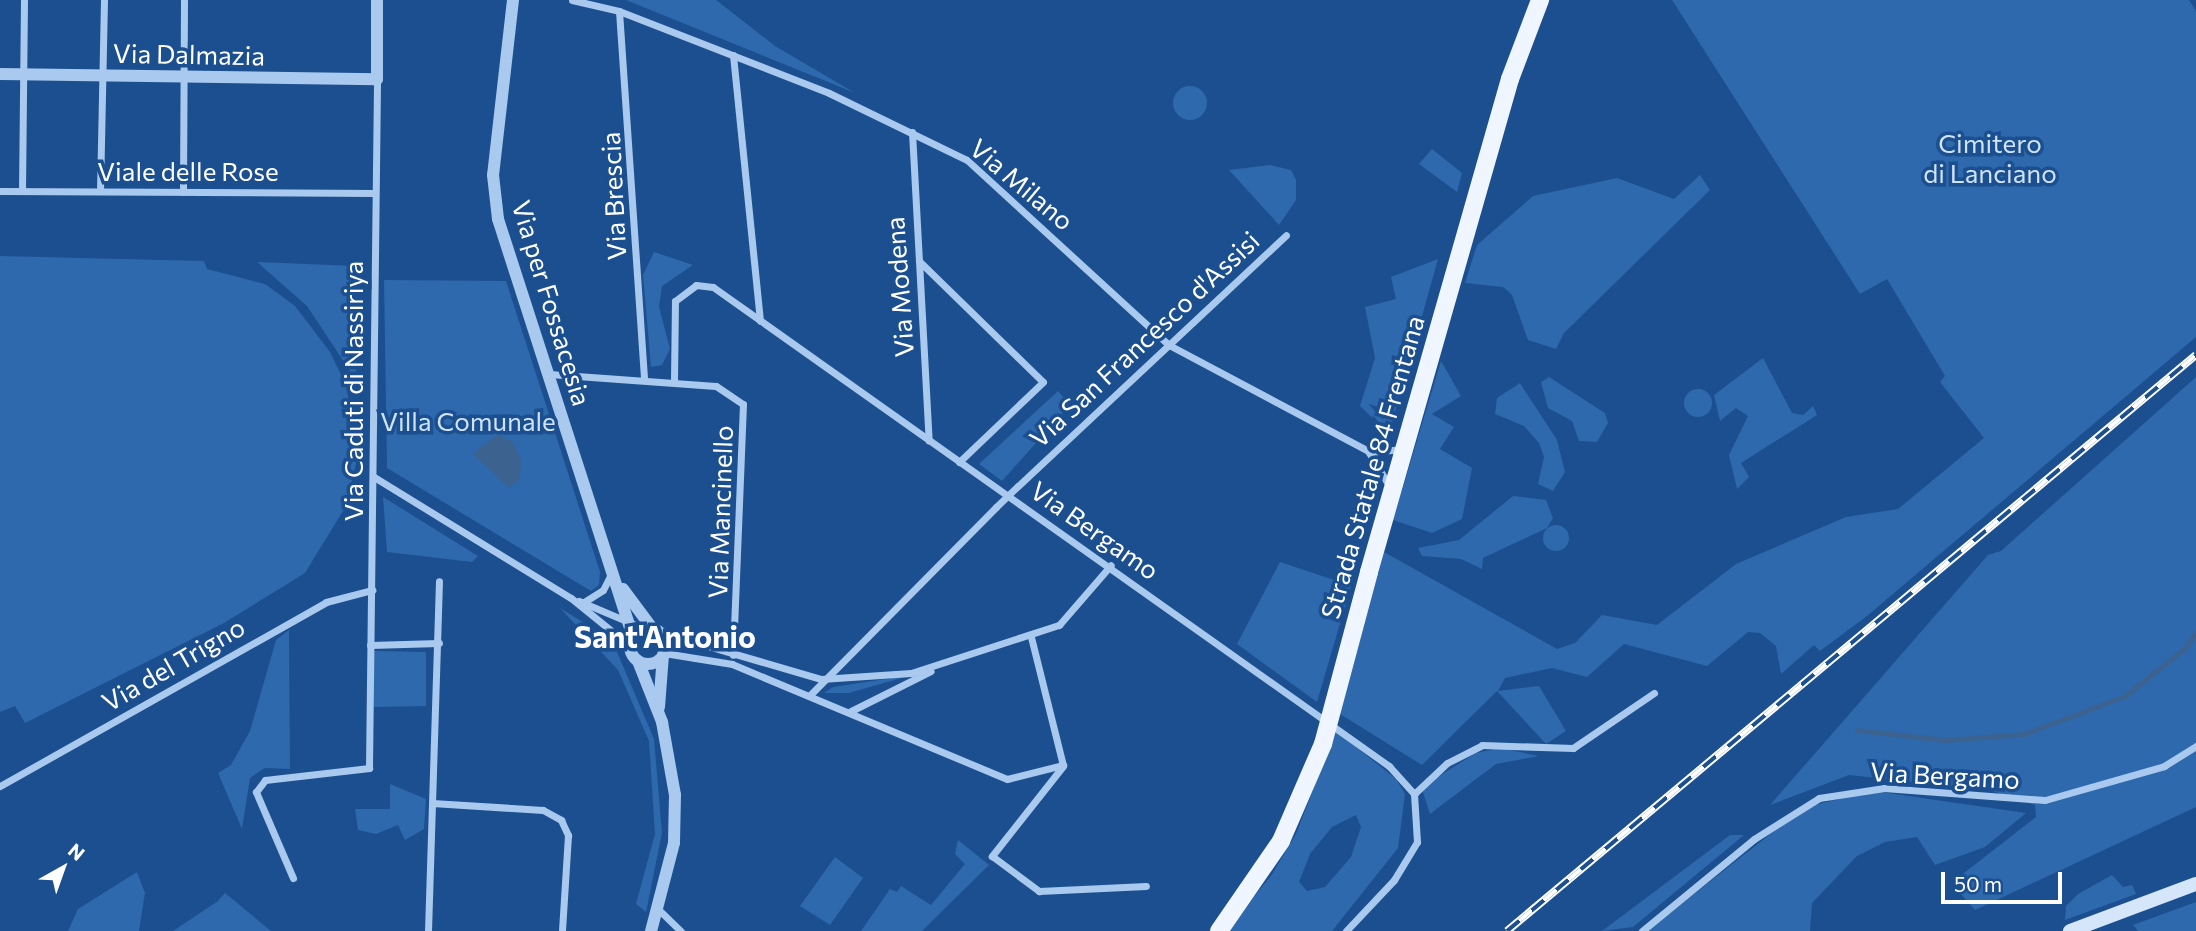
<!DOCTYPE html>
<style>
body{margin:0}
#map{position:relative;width:2196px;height:931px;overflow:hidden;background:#1b4f8f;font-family:Commissioner,sans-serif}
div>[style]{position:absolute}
.green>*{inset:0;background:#2e69ad}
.round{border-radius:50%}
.water>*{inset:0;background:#3c6290}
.stream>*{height:5px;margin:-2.5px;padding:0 2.5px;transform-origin:2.5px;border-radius:2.5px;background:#3c6290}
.minor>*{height:7px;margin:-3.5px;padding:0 3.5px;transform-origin:3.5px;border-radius:3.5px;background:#a9c9ee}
.tertiary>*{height:12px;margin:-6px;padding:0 6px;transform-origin:6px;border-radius:6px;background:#a9c9ee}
.tertiary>.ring{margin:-6px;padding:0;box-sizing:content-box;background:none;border:12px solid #a9c9ee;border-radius:50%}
.secondary>*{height:14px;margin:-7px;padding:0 7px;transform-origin:7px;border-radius:7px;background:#d6e6fa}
.primary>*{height:18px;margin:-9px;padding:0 9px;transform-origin:9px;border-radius:9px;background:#f0f6ff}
.rail>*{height:8px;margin-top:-4px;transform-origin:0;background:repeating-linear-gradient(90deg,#1b4f8f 0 16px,#fff 0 32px);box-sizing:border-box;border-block:2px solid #fff}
.minor-bridge>*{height:7px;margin:-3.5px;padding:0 3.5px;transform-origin:3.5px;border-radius:3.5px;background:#a9c9ee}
.primary-bridge>*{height:18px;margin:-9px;padding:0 9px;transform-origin:9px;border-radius:9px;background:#f0f6ff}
span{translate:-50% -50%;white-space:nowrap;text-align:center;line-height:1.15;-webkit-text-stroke:7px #1b4f8f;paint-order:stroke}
.street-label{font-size:26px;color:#fff}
.park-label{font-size:26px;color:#cfe3fa}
.quarter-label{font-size:30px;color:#fff;font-weight:700}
.north{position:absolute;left:28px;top:833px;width:70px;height:70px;-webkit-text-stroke:5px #1b4f8f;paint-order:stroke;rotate:40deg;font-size:19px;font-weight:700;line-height:28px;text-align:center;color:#fff}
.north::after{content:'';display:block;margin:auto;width:24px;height:32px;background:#fff;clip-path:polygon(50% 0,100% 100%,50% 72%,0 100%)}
.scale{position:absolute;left:1941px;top:872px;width:121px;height:32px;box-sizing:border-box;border:4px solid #fff;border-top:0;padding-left:9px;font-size:21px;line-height:24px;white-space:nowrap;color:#fff;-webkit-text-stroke:5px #1b4f8f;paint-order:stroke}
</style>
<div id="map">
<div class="green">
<i style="clip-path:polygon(626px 0,716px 0,775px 46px,855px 93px)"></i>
<i style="clip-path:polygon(1672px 0,2189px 0,2196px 11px,2196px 337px,1867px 616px,1820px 651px,1814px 645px,1781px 674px,1776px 646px,1760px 633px,1748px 632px,1707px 666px,1624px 644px,1587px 677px,1552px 668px,1505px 678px,1498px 691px,1539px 686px,1566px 731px,1546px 744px,1497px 691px,1422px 765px,1340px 714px,1384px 552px,1557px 649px,1575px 643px,1602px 615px,1657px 625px,1736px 564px,1846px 517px,1898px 509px,1984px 438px,1940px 382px,1945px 376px,1887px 279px,1860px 294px)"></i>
<i class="round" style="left:1173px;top:86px;width:34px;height:34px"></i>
<i style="clip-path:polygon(1432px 149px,1462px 173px,1457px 192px,1419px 164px)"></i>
<i style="clip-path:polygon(1270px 165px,1291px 170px,1296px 180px,1296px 200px,1279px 225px,1229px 170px)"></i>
<i style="clip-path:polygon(1700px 175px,1710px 190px,1564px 333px,1556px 349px,1528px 340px,1512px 295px,1503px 287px,1465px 283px,1477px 245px,1533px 196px,1617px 178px,1674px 199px)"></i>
<i style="clip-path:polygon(654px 252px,693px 265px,662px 286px,659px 307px,670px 349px,662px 365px,651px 367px,643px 275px)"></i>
<i style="clip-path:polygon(0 256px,204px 261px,207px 269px,265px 284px,295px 306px,330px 352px,346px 385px,358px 455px,346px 506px,305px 573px,224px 623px,25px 723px,15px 706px,0 712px)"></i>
<i style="clip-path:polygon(1438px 259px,1391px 427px,1381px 426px,1360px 406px,1375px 358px,1365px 307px,1396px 299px,1391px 277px)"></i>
<i style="clip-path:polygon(257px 262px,355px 266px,356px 380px,307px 306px)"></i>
<i style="clip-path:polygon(384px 280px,506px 281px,600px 572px,599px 585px,591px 591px,387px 468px)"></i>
<i style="clip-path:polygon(1763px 358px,1792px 413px,1803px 415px,1813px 406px,1817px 415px,1741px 463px,1749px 477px,1737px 489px,1729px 455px,1748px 416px,1736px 408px,1720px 421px,1714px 395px)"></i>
<i style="clip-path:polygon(1441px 361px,1461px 396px,1432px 414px,1454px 427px,1440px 449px,1472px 468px,1462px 519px,1432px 533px,1393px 520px)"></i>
<i style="clip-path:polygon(1549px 377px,1605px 413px,1608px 423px,1597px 442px,1579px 441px,1572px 421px,1548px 408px,1541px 382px)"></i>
<i style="clip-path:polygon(2196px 377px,2196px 807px,1975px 910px,1960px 893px,1964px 873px,2036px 817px,2035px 805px,1989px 790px,1849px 775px,1770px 805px,1988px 555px,2001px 551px)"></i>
<i style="clip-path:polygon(1520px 383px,1557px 440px,1565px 472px,1553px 491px,1538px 484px,1544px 457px,1539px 443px,1524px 426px,1495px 414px,1497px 398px)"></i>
<i class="round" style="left:1684px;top:389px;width:28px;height:28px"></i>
<i style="clip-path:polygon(1058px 391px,1070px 405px,1002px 481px,979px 464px)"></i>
<i style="clip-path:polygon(1513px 496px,1546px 500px,1553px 518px,1547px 528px,1483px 558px,1482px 569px,1461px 559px,1422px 556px,1418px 548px,1459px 540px)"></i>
<i style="clip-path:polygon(383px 497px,396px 505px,478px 556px,472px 562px,387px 552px)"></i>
<i class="round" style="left:1543px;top:525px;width:26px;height:26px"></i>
<i style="clip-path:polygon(1344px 550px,1360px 555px,1317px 702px,1237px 644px,1280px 562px,1334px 580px)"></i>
<i style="clip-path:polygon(560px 608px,612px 640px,654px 739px,662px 833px,646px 912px,636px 904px,655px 834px,649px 741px,618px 670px)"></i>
<i style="clip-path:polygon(289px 630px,290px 769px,265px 768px,250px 778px,242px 829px,218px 773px,231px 765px,250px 731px,276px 640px)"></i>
<i style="clip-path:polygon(374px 651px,426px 652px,426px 706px,374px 707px)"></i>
<i style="clip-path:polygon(912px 675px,849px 693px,824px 693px,833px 687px)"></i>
<i style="clip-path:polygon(evenodd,1336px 731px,1396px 779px,1405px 794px,1398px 848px,1332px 931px,1225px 931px,1271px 876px,1296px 834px,1336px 731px,1356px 815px,1361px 827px,1351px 857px,1325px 887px,1307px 891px,1299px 882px,1310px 854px,1332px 827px,1356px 815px)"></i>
<i style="clip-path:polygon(1500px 748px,1539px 756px,1496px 764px,1430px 814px,1423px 792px,1428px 783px,1476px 753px)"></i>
<i style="clip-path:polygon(390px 784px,426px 799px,424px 829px,405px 840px,398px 825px,376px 834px,358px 830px,355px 809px,390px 809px)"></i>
<i style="clip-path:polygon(1874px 791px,2026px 813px,1985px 847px,1935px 865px,1917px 837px,1885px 842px,1857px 856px,1812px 903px,1810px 931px,1647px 931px,1805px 807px)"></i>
<i style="clip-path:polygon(1730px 835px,1744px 835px,1633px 927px,1602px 931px)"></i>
<i style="clip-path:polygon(958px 840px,989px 865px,922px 931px,861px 931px,890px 889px,897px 892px,901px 886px,931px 905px,965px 864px,955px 854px)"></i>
<i style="clip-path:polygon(835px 857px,863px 878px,830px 925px,800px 906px)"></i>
<i style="clip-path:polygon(137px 872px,145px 893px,139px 931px,68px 931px,78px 909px)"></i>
<i style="clip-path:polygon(2112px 875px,2123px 887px,2132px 885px,2136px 894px,2065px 920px,2066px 906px,2078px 894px)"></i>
<i style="clip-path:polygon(225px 893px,271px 931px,173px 931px,218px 901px)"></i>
<i style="clip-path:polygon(2196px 902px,2196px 931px,2138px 931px,2133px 925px)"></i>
</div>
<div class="water">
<i style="clip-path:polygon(498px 434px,513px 442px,521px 460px,520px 478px,509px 488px,473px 454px)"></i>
</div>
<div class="stream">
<i style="left:1857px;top:730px;width:89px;rotate:6.5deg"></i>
<i style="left:1945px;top:740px;width:79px;rotate:-4.3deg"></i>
<i style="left:2024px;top:734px;width:108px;rotate:-20.6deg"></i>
<i style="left:2125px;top:696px;width:77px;rotate:-38.7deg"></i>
<i style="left:2185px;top:648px;width:19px;rotate:-55deg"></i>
</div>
<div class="minor">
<i style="left:572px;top:0;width:48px;rotate:13.2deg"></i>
<i style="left:619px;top:11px;width:225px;rotate:21.3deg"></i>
<i style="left:829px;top:93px;width:153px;rotate:25.9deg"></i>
<i style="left:967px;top:160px;width:274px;rotate:42.5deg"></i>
<i style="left:1169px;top:345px;width:225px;rotate:28deg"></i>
<i style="left:1368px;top:451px;width:42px;rotate:58.6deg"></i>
<i style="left:619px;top:11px;width:369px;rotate:86.1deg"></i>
<i style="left:733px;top:55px;width:267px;rotate:84.2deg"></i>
<i style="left:912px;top:132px;width:309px;rotate:86.9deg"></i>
<i style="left:0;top:191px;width:375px;rotate:0.3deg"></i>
<i style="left:22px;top:191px;width:191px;rotate:-89.4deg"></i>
<i style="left:100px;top:191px;width:191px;rotate:-88.8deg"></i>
<i style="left:183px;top:192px;width:192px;rotate:-89.7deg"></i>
<i style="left:919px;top:261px;width:173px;rotate:44.3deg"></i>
<i style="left:1043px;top:382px;width:116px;rotate:136.4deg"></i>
<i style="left:549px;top:374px;width:167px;rotate:4.1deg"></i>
<i style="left:716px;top:386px;width:32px;rotate:34deg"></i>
<i style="left:743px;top:404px;width:251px;rotate:92.3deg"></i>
<i style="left:674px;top:381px;width:80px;rotate:-89.3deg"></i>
<i style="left:675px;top:301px;width:26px;rotate:-37deg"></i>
<i style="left:696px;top:285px;width:17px;rotate:7deg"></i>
<i style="left:713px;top:287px;width:829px;rotate:35.32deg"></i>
<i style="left:1389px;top:766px;width:38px;rotate:48deg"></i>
<i style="left:1414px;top:794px;width:48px;rotate:86.4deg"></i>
<i style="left:1417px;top:842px;width:44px;rotate:121.2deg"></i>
<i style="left:1394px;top:880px;width:70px;rotate:133.3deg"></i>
<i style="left:1369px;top:452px;width:33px;rotate:-5deg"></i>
<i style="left:374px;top:477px;width:231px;rotate:31.6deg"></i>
<i style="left:571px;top:598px;width:76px;rotate:39.1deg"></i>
<i style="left:1018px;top:486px;width:367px;rotate:-43.1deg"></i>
<i style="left:579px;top:601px;width:69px;rotate:22.9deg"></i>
<i style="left:584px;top:602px;width:22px;rotate:-32deg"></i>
<i style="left:603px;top:590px;width:18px;rotate:-63deg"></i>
<i style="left:660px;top:632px;width:168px;rotate:16.3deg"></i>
<i style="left:821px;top:679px;width:90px;rotate:-3.8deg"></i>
<i style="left:911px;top:673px;width:156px;rotate:-18deg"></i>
<i style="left:1059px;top:625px;width:79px;rotate:-49.1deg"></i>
<i style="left:1031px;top:637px;width:132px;rotate:76deg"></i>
<i style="left:370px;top:645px;width:69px;rotate:-1.7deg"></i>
<i style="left:664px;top:653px;width:69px;rotate:9.2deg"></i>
<i style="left:732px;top:664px;width:298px;rotate:22.7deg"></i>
<i style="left:1007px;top:779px;width:58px;rotate:-14deg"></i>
<i style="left:811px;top:694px;width:263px;rotate:-45.3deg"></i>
<i style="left:851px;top:711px;width:89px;rotate:-26.6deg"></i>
<i style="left:1063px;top:766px;width:115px;rotate:128.3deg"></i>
<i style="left:992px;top:856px;width:59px;rotate:36.7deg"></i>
<i style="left:1039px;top:891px;width:107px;rotate:-2.7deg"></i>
<i style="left:0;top:786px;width:374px;rotate:-29.4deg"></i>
<i style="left:326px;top:602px;width:48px;rotate:-14.6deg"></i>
<i style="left:1414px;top:794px;width:45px;rotate:-43.2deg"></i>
<i style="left:1447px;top:763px;width:39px;rotate:-27deg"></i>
<i style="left:1482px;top:745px;width:91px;rotate:1.9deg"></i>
<i style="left:1573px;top:748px;width:98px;rotate:-34.2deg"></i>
<i style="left:432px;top:803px;width:111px;rotate:3.6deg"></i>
<i style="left:543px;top:810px;width:21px;rotate:29deg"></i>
<i style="left:561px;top:820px;width:17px;rotate:65deg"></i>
<i style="left:568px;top:835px;width:96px;rotate:93.6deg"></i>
<i style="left:293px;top:878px;width:94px;rotate:-113.3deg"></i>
<i style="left:256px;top:792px;width:15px;rotate:-53deg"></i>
<i style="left:265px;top:780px;width:105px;rotate:-6.6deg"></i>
<i style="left:369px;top:768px;width:689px;rotate:-89.33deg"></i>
<i style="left:660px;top:911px;width:29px;rotate:44deg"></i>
<i style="left:428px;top:931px;width:350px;rotate:-88.2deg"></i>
<i style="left:1642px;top:931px;width:145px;rotate:-39.4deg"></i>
<i style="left:1754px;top:839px;width:77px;rotate:-32.2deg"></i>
<i style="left:1819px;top:798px;width:66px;rotate:-8.7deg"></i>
<i style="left:1884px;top:788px;width:161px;rotate:4.3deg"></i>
<i style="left:2045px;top:800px;width:124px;rotate:-15.9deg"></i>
<i style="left:2164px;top:766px;width:38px;rotate:-32deg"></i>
</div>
<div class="tertiary">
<i style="left:513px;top:0;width:176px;rotate:96.5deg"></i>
<i style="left:493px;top:175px;width:44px;rotate:83.5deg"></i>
<i style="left:498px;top:219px;width:438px;rotate:72.1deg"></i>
<i style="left:0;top:74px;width:377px;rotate:0.8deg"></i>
<i style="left:377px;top:79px;width:79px;rotate:-90deg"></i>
<i style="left:623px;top:589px;width:49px;rotate:53.4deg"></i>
<i class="ring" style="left:630px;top:628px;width:24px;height:24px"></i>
<i style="left:638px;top:661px;width:66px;rotate:68.5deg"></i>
<i style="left:662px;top:722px;width:74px;rotate:79.9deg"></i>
<i style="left:675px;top:795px;width:48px;rotate:91.2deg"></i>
<i style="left:674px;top:843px;width:91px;rotate:104.6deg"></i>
<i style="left:659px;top:707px;width:52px;rotate:-85.6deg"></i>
</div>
<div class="secondary">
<i style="left:2070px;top:931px;width:134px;rotate:-20.5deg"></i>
</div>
<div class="primary">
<i style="left:1369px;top:572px;width:513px;rotate:-74.04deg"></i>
<i style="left:1510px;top:79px;width:85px;rotate:-69.2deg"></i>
<i style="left:1219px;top:931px;width:109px;rotate:-55.4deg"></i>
<i style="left:1281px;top:841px;width:106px;rotate:-66.6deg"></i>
</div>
<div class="rail">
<i style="left:1507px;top:931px;width:898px;rotate:-39.9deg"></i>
</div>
<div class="minor-bridge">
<i style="left:996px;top:507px;width:30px;rotate:-44deg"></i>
</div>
<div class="primary-bridge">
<i style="left:1323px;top:744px;width:178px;rotate:-75deg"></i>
</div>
<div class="street-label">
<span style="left:189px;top:54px;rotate:1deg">Via Dalmazia</span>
<span style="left:188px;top:171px">Viale delle Rose</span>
<span style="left:1022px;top:184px;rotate:40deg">Via Milano</span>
<span style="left:613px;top:196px;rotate:-93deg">Via Brescia</span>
<span style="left:899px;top:287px;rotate:-94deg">Via Modena</span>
<span style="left:552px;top:303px;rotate:73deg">Via per Fossacesia</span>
<span style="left:1144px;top:339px;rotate:-43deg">Via San Francesco d'Assisi</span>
<span style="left:353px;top:391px;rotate:-90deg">Via Caduti di Nassiriya</span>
<span style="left:1372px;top:467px;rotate:-74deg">Strada Statale 84 Frentana</span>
<span style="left:720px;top:512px;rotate:-88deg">Via Mancinello</span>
<span style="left:1095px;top:530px;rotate:35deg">Via Bergamo</span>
<span style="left:173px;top:664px;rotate:-30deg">Via del Trigno</span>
<span style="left:1945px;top:775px;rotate:3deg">Via Bergamo</span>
</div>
<div class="park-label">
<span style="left:1990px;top:158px">Cimitero<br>di Lanciano</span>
<span style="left:468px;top:421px">Villa Comunale</span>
</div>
<div class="quarter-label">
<span style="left:665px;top:636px">Sant'Antonio</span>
</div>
<div class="north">N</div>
<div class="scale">50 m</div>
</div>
